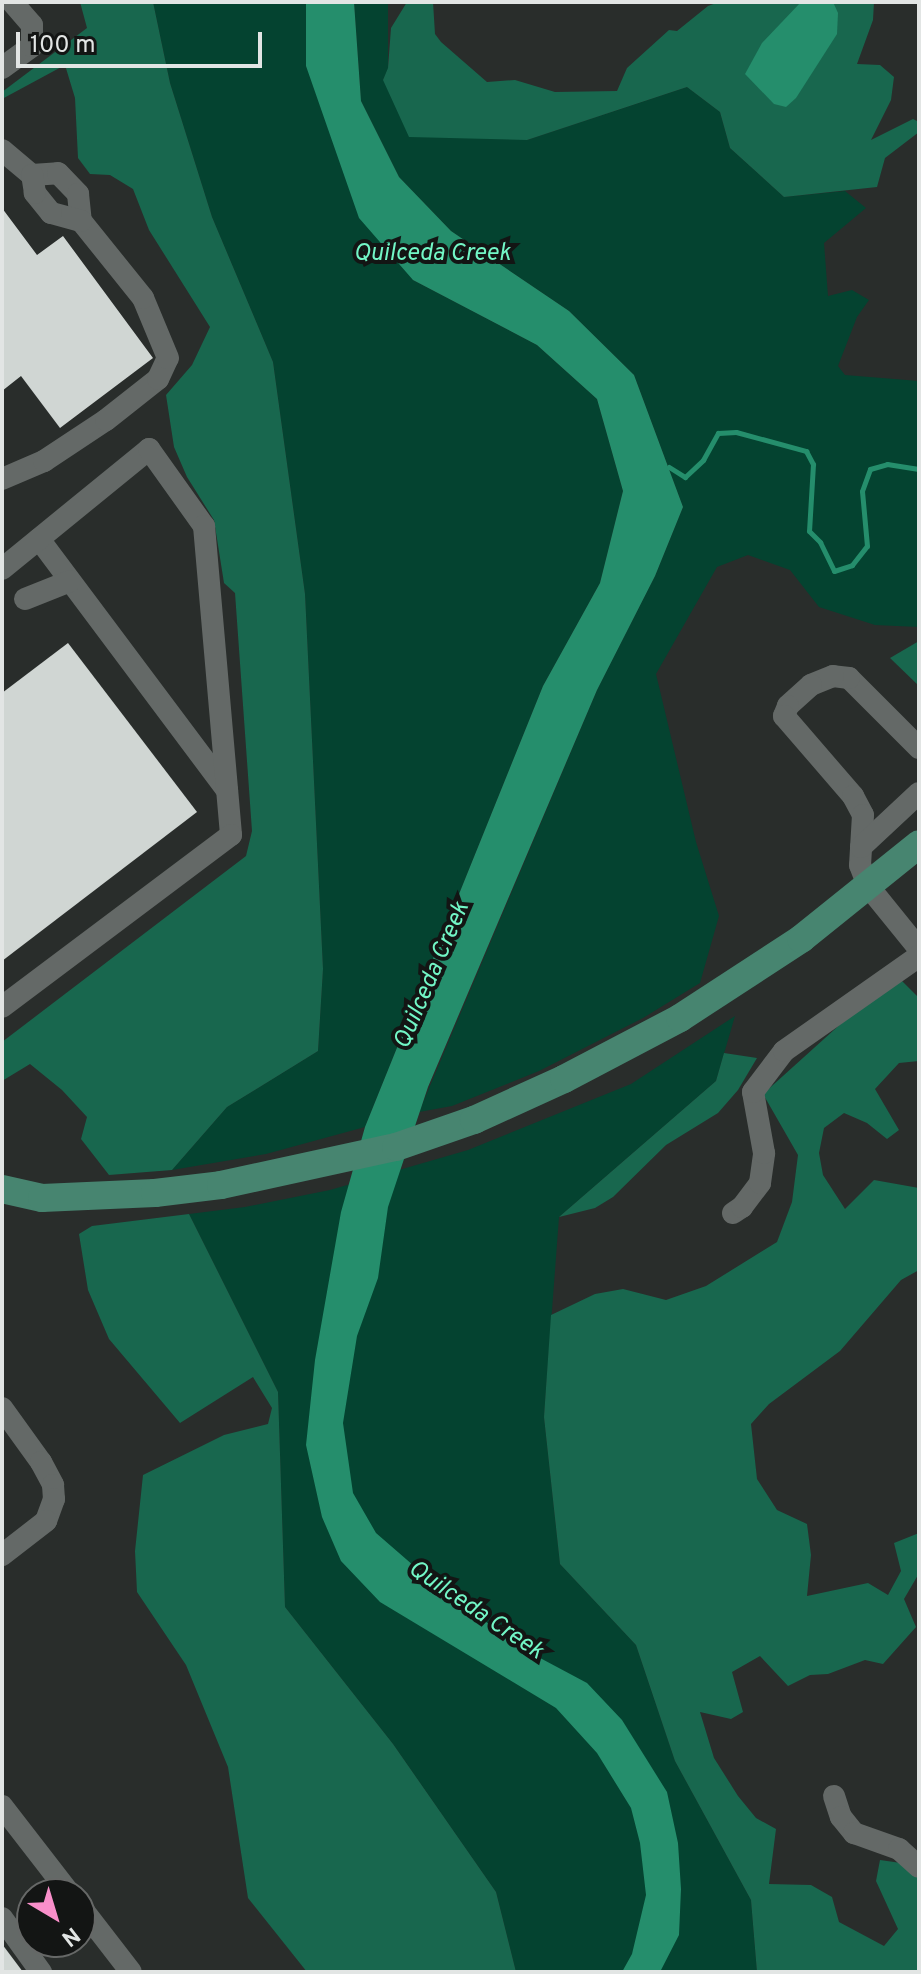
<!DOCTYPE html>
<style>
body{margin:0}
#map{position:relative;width:921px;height:1974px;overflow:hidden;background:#292d2b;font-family:Overpass,sans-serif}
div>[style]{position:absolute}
.green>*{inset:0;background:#044330}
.forest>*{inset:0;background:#18674e}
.water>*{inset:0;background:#258e6c}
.stream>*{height:5px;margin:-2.5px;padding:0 2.5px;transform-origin:2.5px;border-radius:2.5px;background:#258e6c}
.building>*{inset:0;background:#d0d6d3}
.minor>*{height:22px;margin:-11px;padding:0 11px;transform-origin:11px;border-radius:11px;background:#646967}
.major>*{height:28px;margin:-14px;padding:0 14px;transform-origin:14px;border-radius:14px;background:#478570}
span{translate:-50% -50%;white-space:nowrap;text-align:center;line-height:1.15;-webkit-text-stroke:8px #131514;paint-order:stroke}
.water-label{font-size:24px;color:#72f6c6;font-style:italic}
.frame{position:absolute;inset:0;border:4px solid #e2e5e4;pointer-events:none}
.north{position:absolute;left:16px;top:1878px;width:80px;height:80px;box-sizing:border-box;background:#131514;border:2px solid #666867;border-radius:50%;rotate:142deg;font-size:22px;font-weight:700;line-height:32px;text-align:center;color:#e2e5e4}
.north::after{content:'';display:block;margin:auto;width:28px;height:36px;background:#f98fca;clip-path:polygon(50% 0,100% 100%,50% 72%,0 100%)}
.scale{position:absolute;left:16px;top:32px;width:246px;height:36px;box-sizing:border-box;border:4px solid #e2e5e4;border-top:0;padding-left:10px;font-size:24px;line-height:28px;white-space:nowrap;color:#e2e5e4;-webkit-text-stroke:6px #131514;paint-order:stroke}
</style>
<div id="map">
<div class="green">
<i style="clip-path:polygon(153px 2px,306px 2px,306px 66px,413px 280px,537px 345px,597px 399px,623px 491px,600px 583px,543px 686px,365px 1127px,266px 1154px,172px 1170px,227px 1107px,318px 1051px,323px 969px,305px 594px,273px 362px,212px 217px,170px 83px)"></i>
<i style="clip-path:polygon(354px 2px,388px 2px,388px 69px,383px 80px,527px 140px,687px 87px,720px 112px,730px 148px,784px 197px,845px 191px,866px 208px,824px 243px,828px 296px,852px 290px,869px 300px,857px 317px,838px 366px,845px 375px,919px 381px,919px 627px,875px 625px,819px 607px,790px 570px,748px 555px,717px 567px,656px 674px,696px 842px,719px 916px,700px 983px,643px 1018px,539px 1071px,452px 1106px,419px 1112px,597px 690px,655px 576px,683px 507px,634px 375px,569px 311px,451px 231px,399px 177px,361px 101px)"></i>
<i style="clip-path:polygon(735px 1016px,716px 1081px,559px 1217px,544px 1417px,560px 1564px,636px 1645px,675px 1761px,751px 1900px,757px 1972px,516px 1972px,496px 1892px,393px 1744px,285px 1607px,278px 1392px,189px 1214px,245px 1207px,330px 1190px,468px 1150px,631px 1084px)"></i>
</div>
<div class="forest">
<i style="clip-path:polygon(80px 2px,153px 2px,170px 83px,212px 217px,273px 362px,305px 594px,323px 969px,318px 1051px,227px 1107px,172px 1170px,109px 1175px,81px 1139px,87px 1117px,62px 1090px,30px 1064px,2px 1081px,2px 1042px,246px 856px,252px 831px,235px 593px,224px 583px,214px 520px,187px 477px,174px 447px,166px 395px,192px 365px,210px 327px,149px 230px,133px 189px,110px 175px,90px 174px,78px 158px,75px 98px,65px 65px,2px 99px,2px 92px,87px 28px)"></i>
<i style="clip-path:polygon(407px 2px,433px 2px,435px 34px,441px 42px,487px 82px,515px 80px,555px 92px,617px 91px,627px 68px,669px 30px,677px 31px,708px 6px,719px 2px,874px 2px,873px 20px,857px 64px,880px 65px,894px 77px,891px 100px,871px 140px,913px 119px,919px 122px,919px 132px,885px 158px,877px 187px,784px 197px,730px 148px,720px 112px,687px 87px,527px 140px,409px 137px,383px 80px,388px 68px,391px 28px)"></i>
<i style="clip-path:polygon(919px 641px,919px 686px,890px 658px)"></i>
<i style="clip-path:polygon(900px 979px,919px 998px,919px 1061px,899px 1063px,875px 1089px,899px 1130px,887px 1139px,867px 1123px,844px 1113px,824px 1128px,819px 1153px,823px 1175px,845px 1209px,874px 1180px,919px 1188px,919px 1270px,901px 1280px,840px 1351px,769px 1404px,751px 1424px,757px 1479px,777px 1510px,807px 1524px,811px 1555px,807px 1596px,868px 1583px,888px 1595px,901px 1571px,894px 1543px,919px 1533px,918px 1575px,904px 1599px,916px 1627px,883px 1664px,865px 1660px,828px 1674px,810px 1675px,788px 1686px,760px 1656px,732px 1672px,743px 1712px,731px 1719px,700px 1712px,714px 1758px,738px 1796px,756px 1818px,776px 1829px,769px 1884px,811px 1885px,832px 1897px,839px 1922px,884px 1946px,898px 1929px,876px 1881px,880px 1860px,908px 1864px,919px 1879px,919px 1972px,757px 1972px,751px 1900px,675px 1761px,636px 1645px,560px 1564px,544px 1417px,551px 1315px,595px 1294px,623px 1289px,666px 1300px,706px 1286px,777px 1242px,792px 1202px,798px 1155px,763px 1094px,865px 1002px)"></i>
<i style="clip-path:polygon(724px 1053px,757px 1058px,738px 1090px,718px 1113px,666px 1145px,613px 1197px,595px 1208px,559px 1217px,716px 1081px)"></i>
<i style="clip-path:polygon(189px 1214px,278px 1392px,285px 1607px,393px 1744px,496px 1892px,516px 1972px,307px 1972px,248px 1898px,228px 1767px,186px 1665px,137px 1592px,135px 1551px,143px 1475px,224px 1435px,268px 1424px,272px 1408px,253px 1377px,180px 1423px,109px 1339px,88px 1290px,79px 1234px,92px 1226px)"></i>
</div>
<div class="water">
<i style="clip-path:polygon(306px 2px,354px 2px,361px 101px,399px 177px,451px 231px,569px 311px,634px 375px,683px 507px,655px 576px,597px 690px,428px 1087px,388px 1207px,378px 1278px,357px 1336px,343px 1423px,353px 1493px,376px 1533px,444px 1592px,527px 1651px,587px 1683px,622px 1720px,667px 1792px,678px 1843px,681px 1889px,679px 1935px,660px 1972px,622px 1972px,632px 1954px,646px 1895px,640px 1843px,631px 1808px,597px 1753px,556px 1708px,380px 1602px,341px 1561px,322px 1517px,306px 1445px,315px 1360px,341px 1212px,365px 1127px,543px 686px,600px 583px,623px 491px,597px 399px,537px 345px,413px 280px,359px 218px,306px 66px)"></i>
<i style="clip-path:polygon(801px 2px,833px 2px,838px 13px,837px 34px,796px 98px,786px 107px,774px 104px,745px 74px,762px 43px)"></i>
</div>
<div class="stream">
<i style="left:669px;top:467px;width:19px;rotate:32deg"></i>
<i style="left:685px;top:477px;width:25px;rotate:-43deg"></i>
<i style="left:703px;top:460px;width:31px;rotate:-61deg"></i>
<i style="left:718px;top:433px;width:18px;rotate:-3deg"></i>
<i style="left:736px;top:432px;width:73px;rotate:15.2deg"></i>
<i style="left:806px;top:451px;width:15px;rotate:62deg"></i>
<i style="left:813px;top:464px;width:67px;rotate:93.4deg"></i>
<i style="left:809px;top:531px;width:16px;rotate:45deg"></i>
<i style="left:820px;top:542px;width:32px;rotate:64deg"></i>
<i style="left:834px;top:571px;width:19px;rotate:-18deg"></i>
<i style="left:852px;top:565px;width:24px;rotate:-52deg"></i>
<i style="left:867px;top:546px;width:55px;rotate:-95.2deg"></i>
<i style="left:862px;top:491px;width:23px;rotate:-70deg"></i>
<i style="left:870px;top:469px;width:18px;rotate:-16deg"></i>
<i style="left:887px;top:464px;width:32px;rotate:9deg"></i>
</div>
<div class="building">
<i style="clip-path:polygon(2px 208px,37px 255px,63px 236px,153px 358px,60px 428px,21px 376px,2px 391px)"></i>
<i style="clip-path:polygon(68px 643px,197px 812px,2px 961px,2px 693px)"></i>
<i style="clip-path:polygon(2px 1944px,23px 1972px,2px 1972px)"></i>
</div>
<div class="minor">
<i style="left:2px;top:68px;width:37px;rotate:-36deg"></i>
<i style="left:32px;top:46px;width:21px;rotate:-90deg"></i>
<i style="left:32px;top:25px;width:30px;rotate:-131deg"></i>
<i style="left:2px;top:150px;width:39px;rotate:40deg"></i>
<i style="left:32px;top:175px;width:26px;rotate:-4deg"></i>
<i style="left:58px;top:173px;width:29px;rotate:46deg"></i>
<i style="left:78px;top:194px;width:27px;rotate:84deg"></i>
<i style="left:2px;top:479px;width:46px;rotate:-23.2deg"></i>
<i style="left:44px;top:461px;width:74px;rotate:-33.5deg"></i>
<i style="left:106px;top:420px;width:66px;rotate:-38.3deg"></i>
<i style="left:158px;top:379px;width:23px;rotate:-65deg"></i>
<i style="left:168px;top:358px;width:65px;rotate:-112.6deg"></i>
<i style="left:143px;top:298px;width:99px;rotate:-128.8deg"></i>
<i style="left:81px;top:221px;width:31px;rotate:-165deg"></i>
<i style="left:51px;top:213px;width:26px;rotate:-129deg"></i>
<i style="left:35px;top:193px;width:18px;rotate:-99deg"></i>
<i style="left:39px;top:539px;width:314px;rotate:53.2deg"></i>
<i style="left:2px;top:569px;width:190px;rotate:-39.2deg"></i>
<i style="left:149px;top:449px;width:95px;rotate:54.5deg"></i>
<i style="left:204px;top:526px;width:310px;rotate:85deg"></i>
<i style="left:231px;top:835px;width:286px;rotate:143.1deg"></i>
<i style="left:25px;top:599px;width:48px;rotate:-21.8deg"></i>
<i style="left:919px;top:748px;width:99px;rotate:-135deg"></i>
<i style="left:849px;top:678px;width:16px;rotate:-173deg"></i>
<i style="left:833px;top:676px;width:24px;rotate:158deg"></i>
<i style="left:811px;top:685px;width:31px;rotate:138deg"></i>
<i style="left:788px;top:706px;width:11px;rotate:112deg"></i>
<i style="left:784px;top:716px;width:106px;rotate:49.2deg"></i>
<i style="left:853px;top:796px;width:21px;rotate:62deg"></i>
<i style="left:863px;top:815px;width:50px;rotate:93.4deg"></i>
<i style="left:860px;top:865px;width:22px;rotate:69deg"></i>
<i style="left:868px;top:886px;width:81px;rotate:51deg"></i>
<i style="left:861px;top:847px;width:79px;rotate:-43deg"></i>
<i style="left:733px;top:1213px;width:11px;rotate:-34deg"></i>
<i style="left:742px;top:1207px;width:30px;rotate:-53deg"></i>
<i style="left:760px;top:1183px;width:30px;rotate:-82deg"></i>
<i style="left:764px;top:1153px;width:62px;rotate:-100.2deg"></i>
<i style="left:753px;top:1092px;width:51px;rotate:-52.9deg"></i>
<i style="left:784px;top:1051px;width:165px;rotate:-35.1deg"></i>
<i style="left:2px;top:1408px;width:67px;rotate:54.2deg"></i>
<i style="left:41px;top:1462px;width:26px;rotate:62deg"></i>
<i style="left:53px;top:1485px;width:14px;rotate:86deg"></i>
<i style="left:54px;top:1499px;width:23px;rotate:110deg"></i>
<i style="left:46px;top:1521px;width:56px;rotate:142.3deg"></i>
<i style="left:834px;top:1796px;width:22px;rotate:72deg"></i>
<i style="left:841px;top:1817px;width:21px;rotate:51deg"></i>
<i style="left:854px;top:1833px;width:48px;rotate:19.6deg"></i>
<i style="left:899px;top:1849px;width:27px;rotate:42deg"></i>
<i style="left:2px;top:1806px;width:111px;rotate:52.3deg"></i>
<i style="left:80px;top:1906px;width:83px;rotate:52.3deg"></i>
<i style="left:2px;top:1918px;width:67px;rotate:54.2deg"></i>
</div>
<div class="major">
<i style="left:2px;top:1189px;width:41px;rotate:12.7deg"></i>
<i style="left:42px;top:1198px;width:113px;rotate:-2.5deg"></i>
<i style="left:155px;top:1193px;width:66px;rotate:-6.9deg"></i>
<i style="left:221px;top:1185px;width:179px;rotate:-12.3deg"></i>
<i style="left:396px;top:1147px;width:83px;rotate:-19.1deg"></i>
<i style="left:474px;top:1120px;width:99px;rotate:-24.5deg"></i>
<i style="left:564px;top:1079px;width:131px;rotate:-27.7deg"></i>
<i style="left:680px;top:1018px;width:145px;rotate:-33.1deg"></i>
<i style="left:801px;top:939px;width:151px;rotate:-38.8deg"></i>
</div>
<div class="water-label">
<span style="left:432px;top:255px">Quilceda Creek</span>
<span style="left:433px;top:976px;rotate:-67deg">Quilceda Creek</span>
<span style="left:475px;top:1611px;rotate:34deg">Quilceda Creek</span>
</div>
<div class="frame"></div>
<div class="north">N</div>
<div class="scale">100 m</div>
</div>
